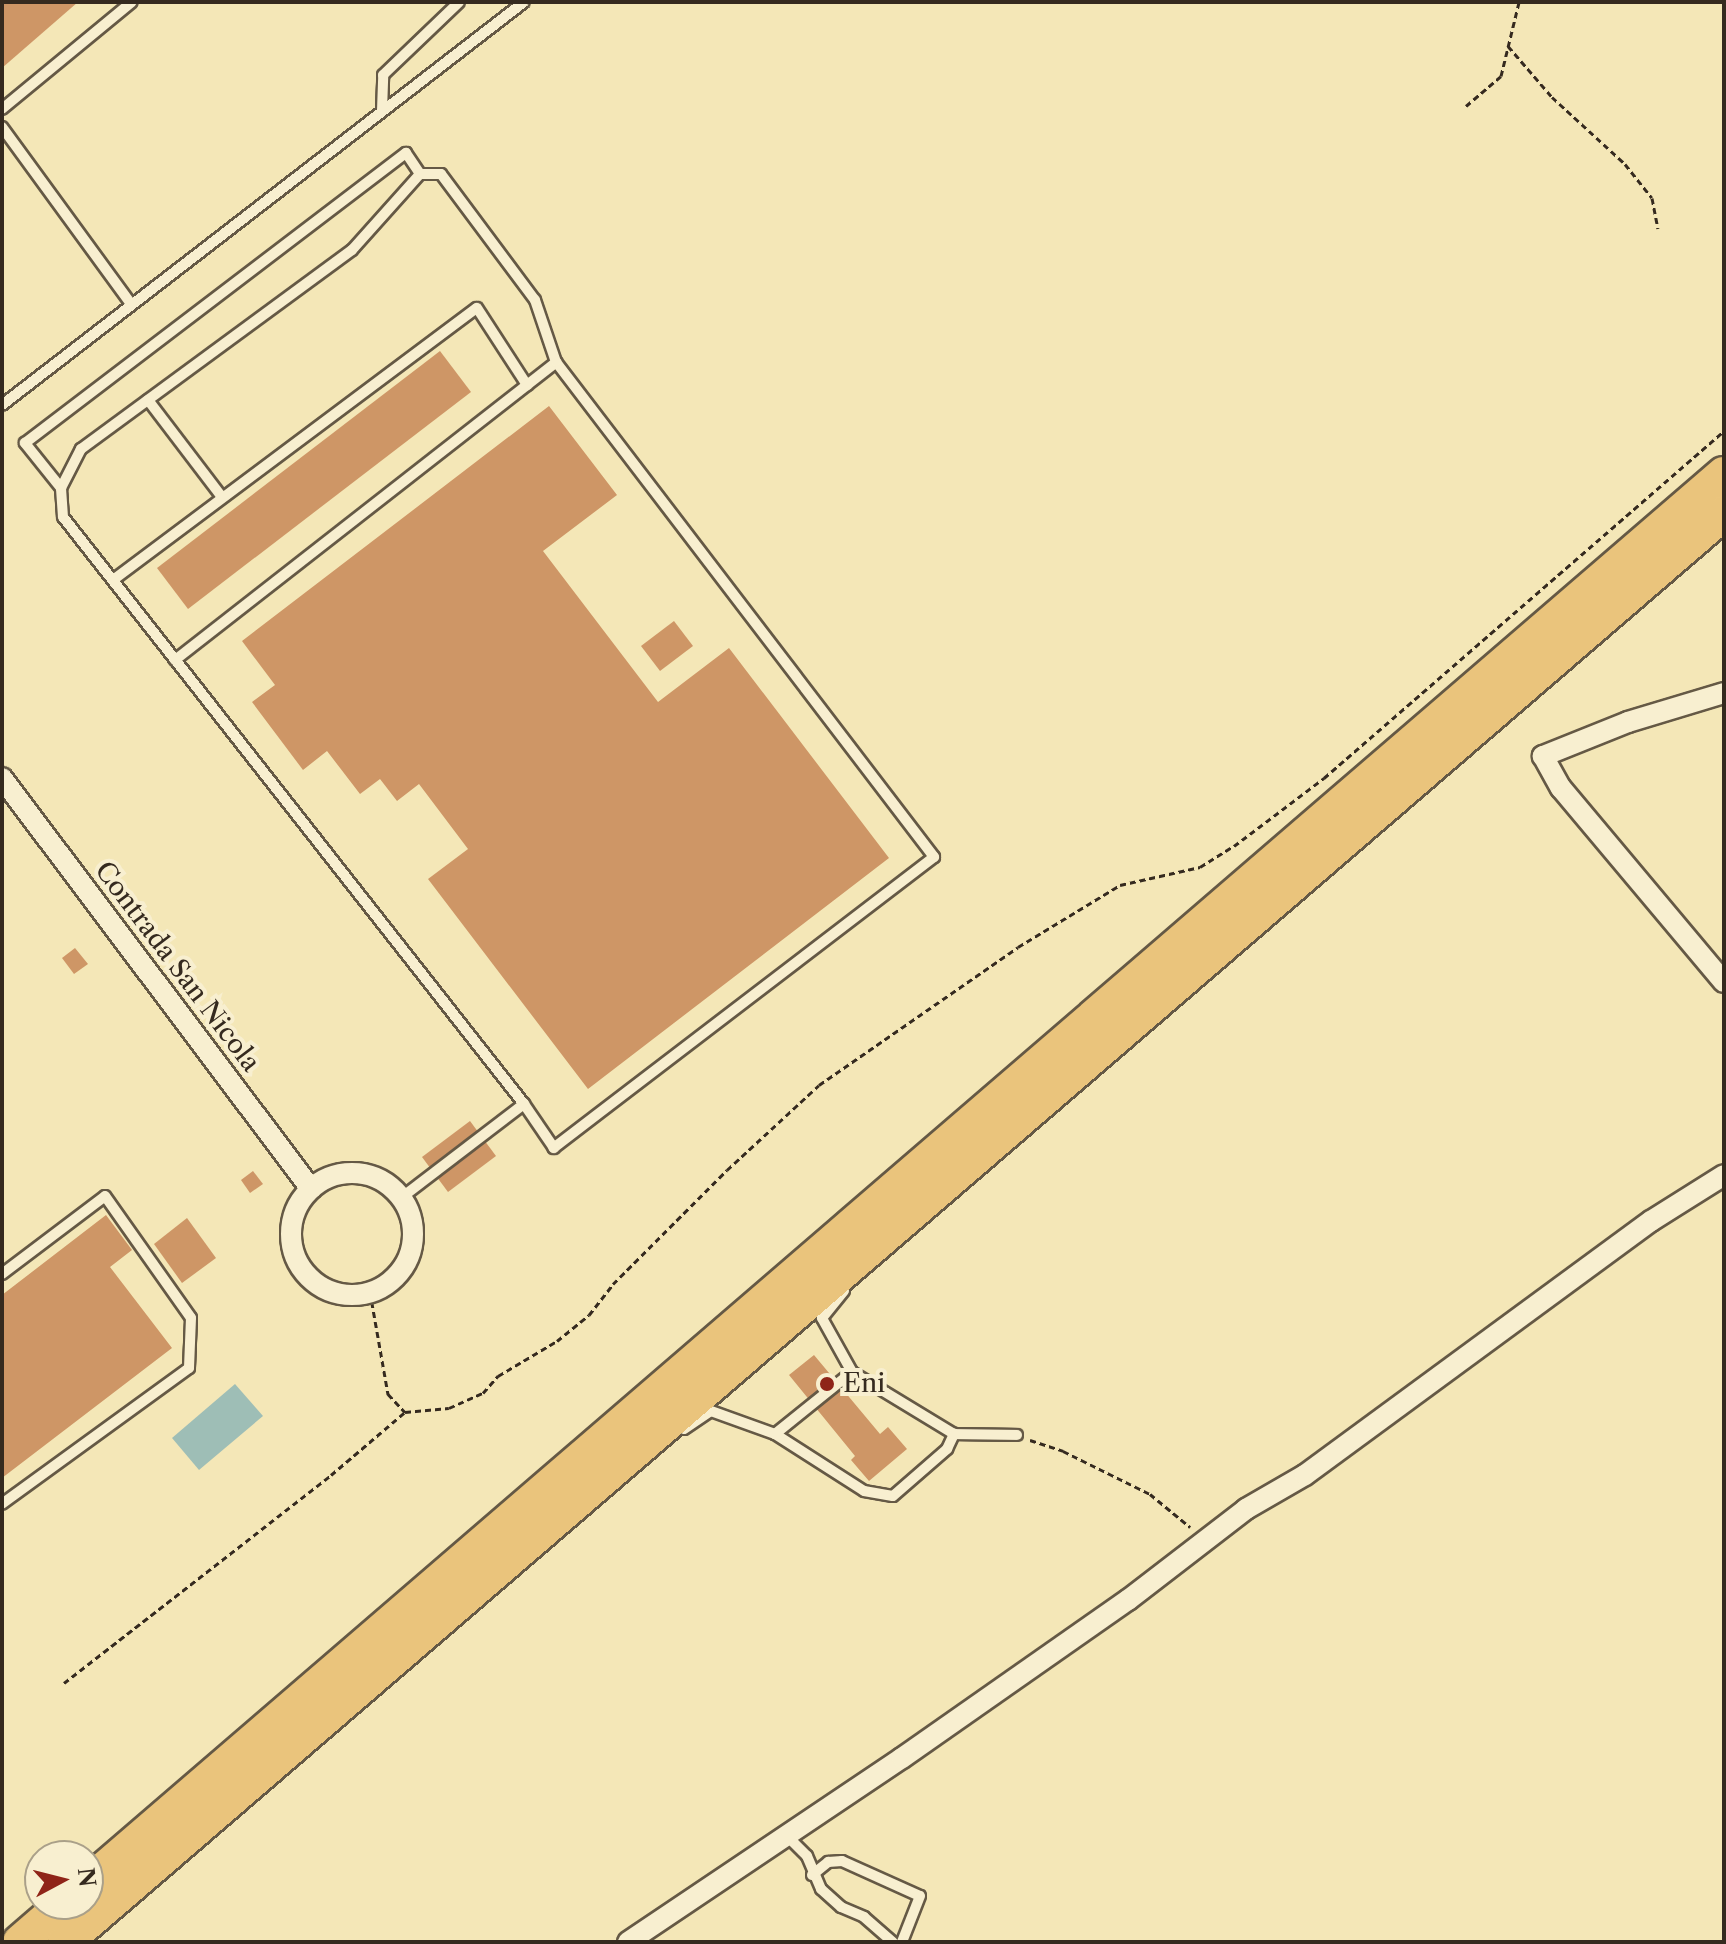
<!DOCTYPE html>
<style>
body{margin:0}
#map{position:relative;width:1726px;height:1944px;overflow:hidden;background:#f4e7b7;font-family:"Libre Caslon Text",serif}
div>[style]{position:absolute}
.water>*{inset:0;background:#9ebeb6}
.building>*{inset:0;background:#ce9666}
.path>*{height:3px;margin-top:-1.5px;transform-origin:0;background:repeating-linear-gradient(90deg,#352a1f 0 6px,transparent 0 10px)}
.roads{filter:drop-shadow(2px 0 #655945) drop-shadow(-2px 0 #655945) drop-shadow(0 2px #655945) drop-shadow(0 -2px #655945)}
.service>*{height:10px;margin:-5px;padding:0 5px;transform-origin:5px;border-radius:5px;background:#f8efd0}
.minor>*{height:20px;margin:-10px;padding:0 10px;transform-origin:10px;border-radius:10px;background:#f8efd0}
.minor>.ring{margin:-10px;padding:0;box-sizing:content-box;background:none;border:20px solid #f8efd0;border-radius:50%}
.trunk>*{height:34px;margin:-17px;padding:0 17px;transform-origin:17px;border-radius:17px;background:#eac47c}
.dots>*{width:22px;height:22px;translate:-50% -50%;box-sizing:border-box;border:4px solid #f8efd0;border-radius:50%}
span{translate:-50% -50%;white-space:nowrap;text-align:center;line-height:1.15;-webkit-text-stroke:8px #f8efd0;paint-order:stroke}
.street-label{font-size:26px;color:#352a1f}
.poi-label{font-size:26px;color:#352a1f}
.left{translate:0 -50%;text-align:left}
.frame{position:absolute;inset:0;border:4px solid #352a1f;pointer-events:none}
.north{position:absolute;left:24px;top:1840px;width:80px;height:80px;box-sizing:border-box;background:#f8efd0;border:2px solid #aaa089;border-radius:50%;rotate:83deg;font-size:22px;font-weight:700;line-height:32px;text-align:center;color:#352a1f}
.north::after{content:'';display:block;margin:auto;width:28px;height:36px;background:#8f2418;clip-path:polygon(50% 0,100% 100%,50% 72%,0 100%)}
</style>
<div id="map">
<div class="water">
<i style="clip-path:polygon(235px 1384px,263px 1416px,199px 1470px,172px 1438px)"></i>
</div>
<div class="building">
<i style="clip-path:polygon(2px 2px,78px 2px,2px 68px)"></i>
<i style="clip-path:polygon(440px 351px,471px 392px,188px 609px,157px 568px)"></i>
<i style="clip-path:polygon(549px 406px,617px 495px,543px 551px,658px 702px,729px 648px,889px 858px,588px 1089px,428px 879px,468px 849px,419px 784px,397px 801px,380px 779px,360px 794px,327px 751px,303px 770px,252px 702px,275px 685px,242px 641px)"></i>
<i style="clip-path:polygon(674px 621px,693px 646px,660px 671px,641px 646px)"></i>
<i style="clip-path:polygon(75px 948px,88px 964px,74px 974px,62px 958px)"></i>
<i style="clip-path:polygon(470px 1121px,496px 1156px,448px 1192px,422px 1157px)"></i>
<i style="clip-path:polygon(253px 1171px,263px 1184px,250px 1193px,241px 1180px)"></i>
<i style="clip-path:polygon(106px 1215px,132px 1250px,110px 1267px,172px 1348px,2px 1478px,2px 1295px)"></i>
<i style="clip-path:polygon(187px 1218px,216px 1258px,182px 1283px,154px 1244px)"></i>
<i style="clip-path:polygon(814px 1355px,880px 1434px,888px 1427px,907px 1449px,869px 1481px,851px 1460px,855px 1456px,789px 1375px)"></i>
</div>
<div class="path">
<i style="left:1508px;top:46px;width:67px;rotate:49.2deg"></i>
<i style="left:1552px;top:97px;width:99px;rotate:42.5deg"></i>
<i style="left:1625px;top:164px;width:43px;rotate:51.5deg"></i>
<i style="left:1652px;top:198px;width:31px;rotate:79deg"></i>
<i style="left:1466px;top:106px;width:46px;rotate:-40.6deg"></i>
<i style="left:1501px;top:76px;width:76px;rotate:-76.3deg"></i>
<i style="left:370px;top:1292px;width:104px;rotate:80deg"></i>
<i style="left:388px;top:1394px;width:25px;rotate:47deg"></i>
<i style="left:405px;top:1412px;width:44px;rotate:-5.2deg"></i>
<i style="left:449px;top:1408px;width:37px;rotate:-24deg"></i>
<i style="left:483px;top:1393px;width:23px;rotate:-49deg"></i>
<i style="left:498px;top:1376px;width:69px;rotate:-30.7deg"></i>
<i style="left:557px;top:1341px;width:41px;rotate:-39.1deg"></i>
<i style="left:589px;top:1315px;width:39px;rotate:-52deg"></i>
<i style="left:613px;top:1284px;width:161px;rotate:-45deg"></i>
<i style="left:727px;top:1170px;width:125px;rotate:-42.7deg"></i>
<i style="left:819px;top:1085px;width:242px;rotate:-34.7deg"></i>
<i style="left:1018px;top:947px;width:119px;rotate:-31.3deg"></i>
<i style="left:1120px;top:885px;width:82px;rotate:-12.7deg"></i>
<i style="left:1200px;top:867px;width:40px;rotate:-32deg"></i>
<i style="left:1234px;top:846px;width:113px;rotate:-37.1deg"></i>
<i style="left:1324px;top:778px;width:530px;rotate:-40.94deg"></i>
<i style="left:1030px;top:1440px;width:35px;rotate:18deg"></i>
<i style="left:1063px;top:1451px;width:97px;rotate:26.3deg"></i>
<i style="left:1150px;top:1494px;width:52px;rotate:39.5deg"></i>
<i style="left:64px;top:1683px;width:338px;rotate:-37.9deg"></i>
<i style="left:331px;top:1475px;width:97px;rotate:-40.4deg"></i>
</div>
<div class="roads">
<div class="service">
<i style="left:2px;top:109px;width:168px;rotate:-39.5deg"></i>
<i style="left:382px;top:111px;width:36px;rotate:-88deg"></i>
<i style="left:383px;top:75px;width:105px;rotate:-43.8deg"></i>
<i style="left:2px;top:127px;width:220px;rotate:53.9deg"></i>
<i style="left:148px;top:400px;width:122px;rotate:52.7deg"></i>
<i style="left:2px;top:405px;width:659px;rotate:-37.67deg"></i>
<i style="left:61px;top:488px;width:58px;rotate:-128.7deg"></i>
<i style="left:25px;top:443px;width:479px;rotate:-37.3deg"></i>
<i style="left:406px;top:153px;width:25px;rotate:56deg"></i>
<i style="left:113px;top:580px;width:454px;rotate:-36.8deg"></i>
<i style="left:477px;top:308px;width:92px;rotate:57deg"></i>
<i style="left:175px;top:660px;width:484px;rotate:-38deg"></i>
<i style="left:556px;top:362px;width:623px;rotate:52.63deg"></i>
<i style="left:934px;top:857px;width:479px;rotate:142.6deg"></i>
<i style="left:554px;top:1148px;width:53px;rotate:-124.3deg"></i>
<i style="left:524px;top:1104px;width:746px;rotate:-128.14deg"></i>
<i style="left:63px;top:517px;width:29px;rotate:-94deg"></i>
<i style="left:61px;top:488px;width:44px;rotate:-62.9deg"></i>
<i style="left:81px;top:449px;width:336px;rotate:-36.3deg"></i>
<i style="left:352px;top:250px;width:102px;rotate:-48.2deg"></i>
<i style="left:420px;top:174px;width:21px"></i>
<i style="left:441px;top:174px;width:157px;rotate:53.3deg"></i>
<i style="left:535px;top:300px;width:65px;rotate:71.3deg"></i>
<i style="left:401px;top:1198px;width:155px;rotate:-37.4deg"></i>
<i style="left:2px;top:1274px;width:129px;rotate:-37.1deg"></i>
<i style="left:105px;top:1196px;width:149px;rotate:54.8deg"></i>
<i style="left:191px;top:1318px;width:50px;rotate:92.3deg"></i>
<i style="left:189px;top:1368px;width:231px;rotate:144deg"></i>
<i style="left:684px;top:1429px;width:32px;rotate:-34deg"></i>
<i style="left:711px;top:1411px;width:68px;rotate:19.8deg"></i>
<i style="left:775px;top:1434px;width:99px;rotate:-38.8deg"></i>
<i style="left:852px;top:1372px;width:62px;rotate:-119.1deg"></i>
<i style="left:822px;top:1318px;width:35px;rotate:-51deg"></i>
<i style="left:775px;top:1434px;width:106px;rotate:32.6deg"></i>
<i style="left:864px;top:1491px;width:29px;rotate:10deg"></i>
<i style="left:893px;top:1496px;width:72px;rotate:-41deg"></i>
<i style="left:947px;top:1449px;width:17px;rotate:-65deg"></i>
<i style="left:954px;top:1434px;width:119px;rotate:-148.7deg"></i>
<i style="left:954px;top:1434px;width:63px;rotate:0.9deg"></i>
<i style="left:787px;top:1836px;width:28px;rotate:45deg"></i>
<i style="left:807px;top:1856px;width:36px;rotate:67deg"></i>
<i style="left:821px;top:1889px;width:27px;rotate:42deg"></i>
<i style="left:841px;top:1907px;width:25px;rotate:23deg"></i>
<i style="left:864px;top:1917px;width:38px;rotate:41deg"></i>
<i style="left:812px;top:1875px;width:21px;rotate:-39deg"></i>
<i style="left:828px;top:1862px;width:14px;rotate:-4deg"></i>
<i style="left:842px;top:1861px;width:85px;rotate:24.2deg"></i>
<i style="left:920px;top:1896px;width:49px;rotate:111.4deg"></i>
</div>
<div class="minor">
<i style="left:1724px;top:693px;width:100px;rotate:163.2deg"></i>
<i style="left:1628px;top:722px;width:92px;rotate:158.2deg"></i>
<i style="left:1543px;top:756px;width:37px;rotate:61deg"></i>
<i style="left:1561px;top:788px;width:253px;rotate:50deg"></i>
<i style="left:2px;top:778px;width:514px;rotate:53.06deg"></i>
<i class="ring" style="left:291px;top:1173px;width:102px;height:102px"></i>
<i style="left:628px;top:1942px;width:330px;rotate:-33.9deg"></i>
<i style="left:902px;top:1758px;width:276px;rotate:-35deg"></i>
<i style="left:1128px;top:1600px;width:149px;rotate:-37.6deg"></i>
<i style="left:1246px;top:1509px;width:68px;rotate:-30deg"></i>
<i style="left:1305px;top:1475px;width:429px;rotate:-36.3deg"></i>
<i style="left:1651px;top:1221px;width:86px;rotate:-32.2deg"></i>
</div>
<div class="trunk">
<i style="left:88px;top:1883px;width:2159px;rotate:-40.74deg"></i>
<i style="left:20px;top:1942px;width:58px;rotate:-40.8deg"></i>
<i style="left:65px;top:1942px;width:2190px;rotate:-40.74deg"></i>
</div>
</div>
<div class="dots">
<i style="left:827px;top:1384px;background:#8f2418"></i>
</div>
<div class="street-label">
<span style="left:177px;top:967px;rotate:53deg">Contrada San Nicola</span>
</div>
<div class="poi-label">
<span class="left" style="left:843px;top:1384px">Eni</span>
</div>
<div class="frame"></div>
<div class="north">N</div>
</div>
